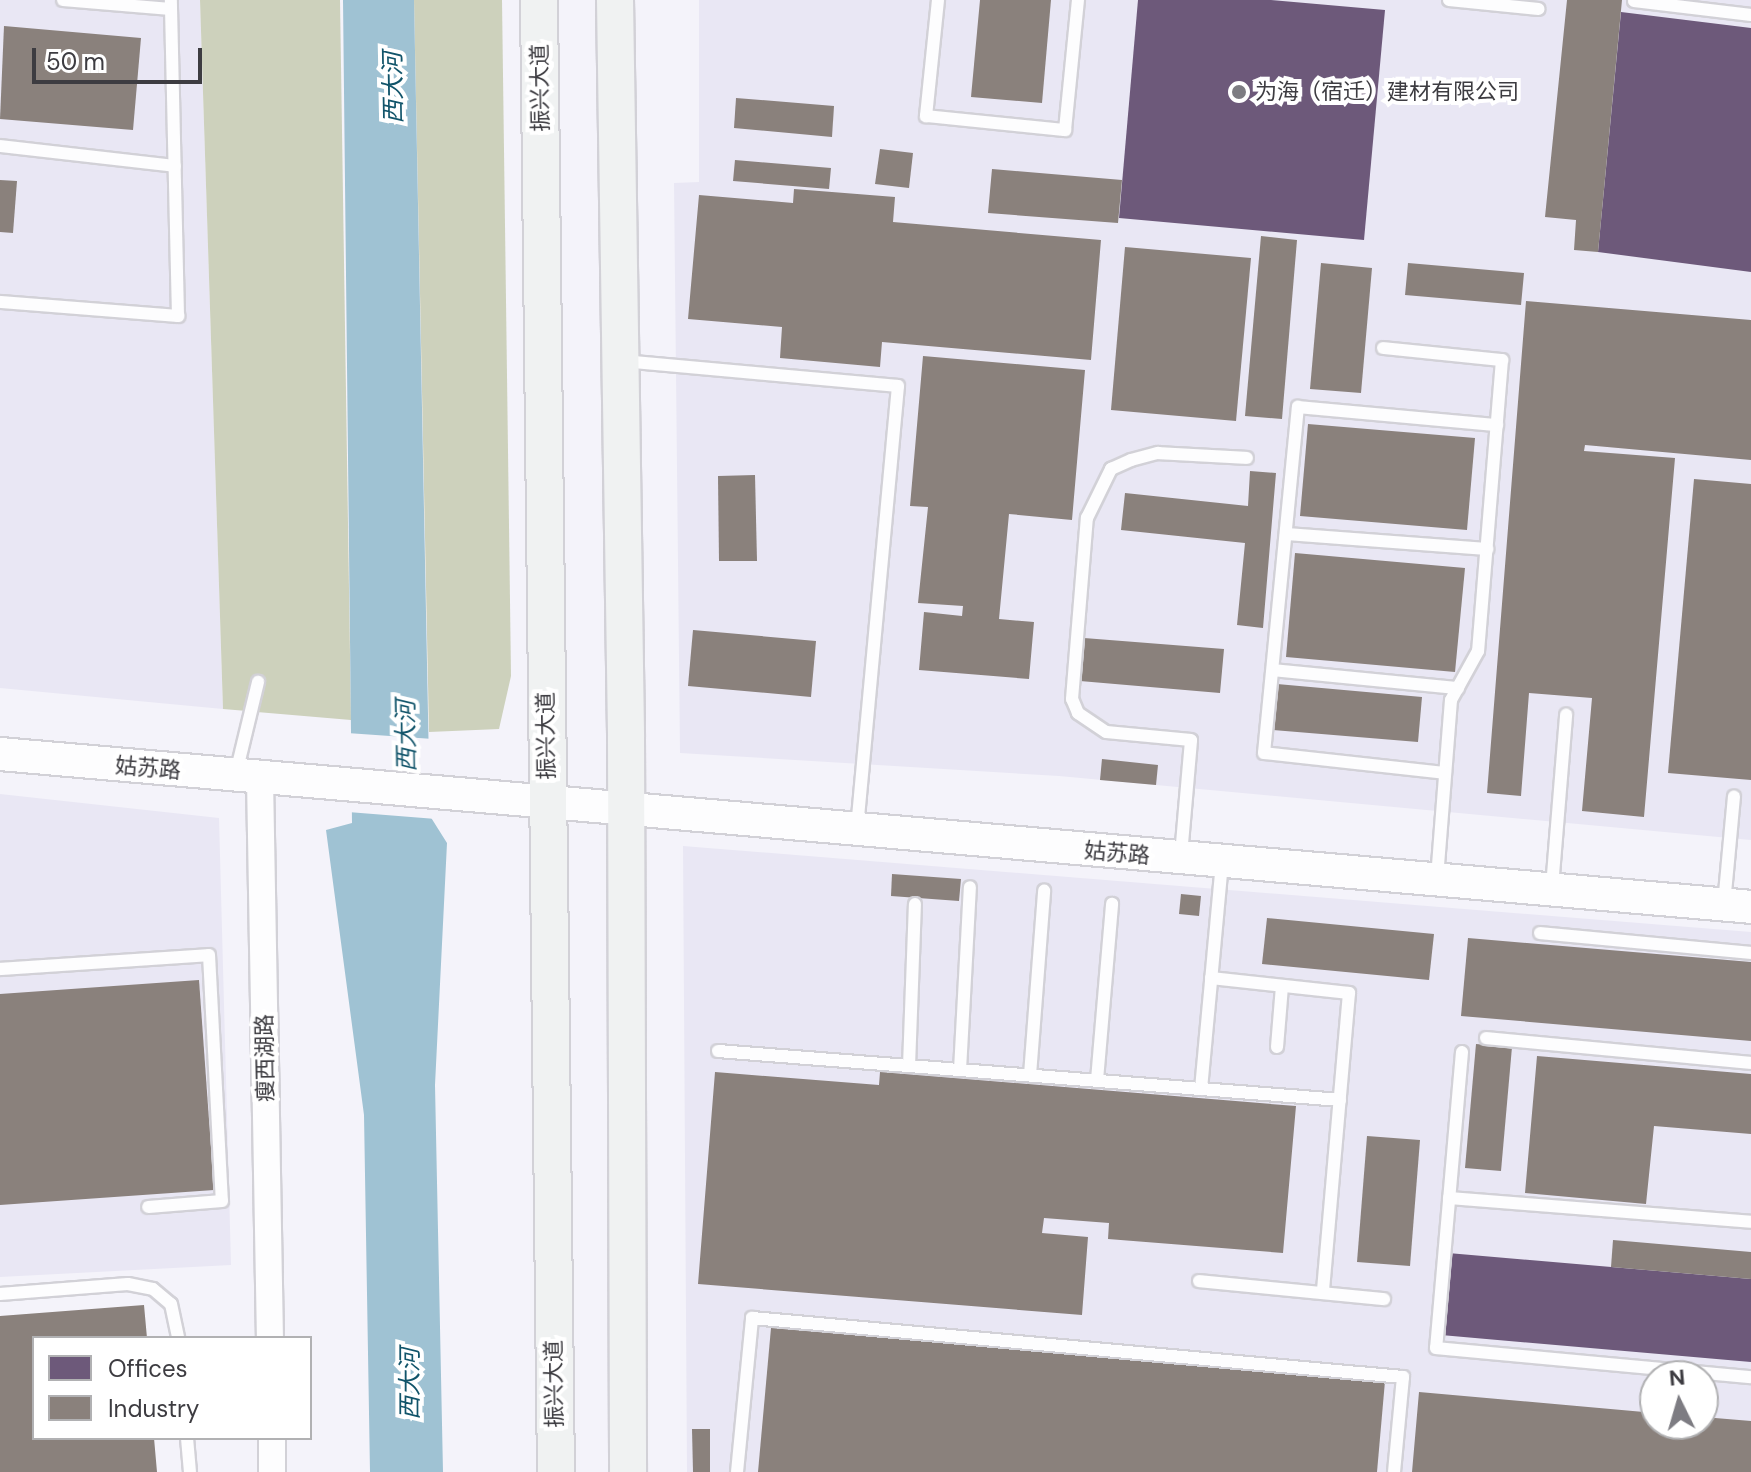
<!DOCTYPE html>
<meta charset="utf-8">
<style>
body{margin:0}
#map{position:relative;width:1751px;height:1472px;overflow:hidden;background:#f4f3fa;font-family:"DM Sans","Noto Sans SC",sans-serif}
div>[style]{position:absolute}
.built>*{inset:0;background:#e9e7f4}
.forest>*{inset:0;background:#cdd1bc}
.water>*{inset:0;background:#9fc2d3}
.pier>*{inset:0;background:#f4f3fa}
.offices>*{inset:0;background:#6d597a}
.industry>*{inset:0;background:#8a817c}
.roads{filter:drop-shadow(2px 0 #d2d1d7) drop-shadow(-2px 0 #d2d1d7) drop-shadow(0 2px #d2d1d7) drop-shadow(0 -2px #d2d1d7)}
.service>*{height:12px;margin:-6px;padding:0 6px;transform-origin:6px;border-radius:6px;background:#fdfdfe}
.minor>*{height:26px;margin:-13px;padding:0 13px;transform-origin:13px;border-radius:13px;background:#fdfdfe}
.tertiary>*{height:32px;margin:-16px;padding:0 16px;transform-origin:16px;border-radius:16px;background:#fdfdfe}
.secondary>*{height:36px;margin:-18px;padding:0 18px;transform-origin:18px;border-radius:18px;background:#f0f2f2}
.dots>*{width:22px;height:22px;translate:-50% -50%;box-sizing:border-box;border:4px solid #fff;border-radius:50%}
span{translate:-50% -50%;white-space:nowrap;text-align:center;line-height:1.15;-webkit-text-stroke:8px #fff;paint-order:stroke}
.street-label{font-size:22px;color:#3d3c41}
.poi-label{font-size:22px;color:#3d3c41}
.left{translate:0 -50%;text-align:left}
.water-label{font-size:24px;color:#11546a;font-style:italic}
.legend{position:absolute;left:32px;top:1336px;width:280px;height:104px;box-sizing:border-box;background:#fff;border:2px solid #b1b1b3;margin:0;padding:10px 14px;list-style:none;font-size:24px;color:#3d3c41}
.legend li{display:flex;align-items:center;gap:16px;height:40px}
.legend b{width:40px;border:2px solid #b1b1b3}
.north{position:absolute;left:1639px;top:1360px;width:80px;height:80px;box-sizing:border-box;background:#fff;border:2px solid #b1b1b3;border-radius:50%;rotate:355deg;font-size:22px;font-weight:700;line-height:32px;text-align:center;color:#3d3c41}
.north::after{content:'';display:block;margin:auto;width:28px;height:36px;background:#7d7c82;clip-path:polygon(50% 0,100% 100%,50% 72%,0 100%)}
.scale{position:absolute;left:32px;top:48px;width:170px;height:36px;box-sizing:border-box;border:4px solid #3d3c41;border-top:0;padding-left:10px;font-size:24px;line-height:28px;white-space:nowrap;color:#3d3c41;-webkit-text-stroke:6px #fff;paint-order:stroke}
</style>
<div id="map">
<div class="built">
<i style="clip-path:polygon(0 0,200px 0,223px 709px,0 688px)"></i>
<i style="clip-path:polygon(699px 0,1751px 0,1751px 840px,1059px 776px,680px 753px,674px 183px,699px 182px)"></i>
<i style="clip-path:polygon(0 794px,219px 818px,231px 1265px,0 1277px)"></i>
<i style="clip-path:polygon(evenodd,683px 846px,1751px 932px,1751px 1472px,687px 1472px,683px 846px,1655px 1376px,1703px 1376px,1703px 1424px,1655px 1424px,1655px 1376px)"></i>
</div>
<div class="forest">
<i style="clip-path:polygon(200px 0,340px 0,351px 720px,223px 709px)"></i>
<i style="clip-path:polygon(414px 0,502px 0,511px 676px,499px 729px,429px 732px)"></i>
</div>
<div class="water">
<i style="clip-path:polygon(343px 0,414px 0,430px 816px,447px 843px,435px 1085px,443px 1472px,370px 1472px,364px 1115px,326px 830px,352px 823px)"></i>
</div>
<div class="pier">
<i style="clip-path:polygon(347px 733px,433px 739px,436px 819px,348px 812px)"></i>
</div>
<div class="offices">
<i style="clip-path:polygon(1138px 0,1271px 0,1385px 10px,1364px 240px,1119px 218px)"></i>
<i style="clip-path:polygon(1621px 12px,1751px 28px,1751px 272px,1598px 252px)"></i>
<i style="clip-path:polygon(1448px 1253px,1751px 1279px,1751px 1362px,1441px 1335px)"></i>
</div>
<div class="industry">
<i style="clip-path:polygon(980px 0,1051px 0,1042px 103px,971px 97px)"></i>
<i style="clip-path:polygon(1567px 0,1622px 0,1598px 252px,1574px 250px,1576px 220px,1545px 217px)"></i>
<i style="clip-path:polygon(4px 26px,141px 38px,133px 130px,0 119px)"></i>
<i style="clip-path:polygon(736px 98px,834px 106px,832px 137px,734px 128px)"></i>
<i style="clip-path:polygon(880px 149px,913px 153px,909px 188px,875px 184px)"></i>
<i style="clip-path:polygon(735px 160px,831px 168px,829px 189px,733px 181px)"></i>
<i style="clip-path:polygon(992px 169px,1122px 180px,1118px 223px,988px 213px)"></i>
<i style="clip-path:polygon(0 180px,17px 181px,13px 233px,0 232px)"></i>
<i style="clip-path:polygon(794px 189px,895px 197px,893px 222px,1101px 240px,1091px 360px,882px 342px,880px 367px,780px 358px,782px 327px,688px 319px,699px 195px,793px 203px)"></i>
<i style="clip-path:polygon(1261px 236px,1297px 240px,1282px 419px,1245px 416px)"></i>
<i style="clip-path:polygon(1125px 247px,1251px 258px,1236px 421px,1111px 410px)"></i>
<i style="clip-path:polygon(1321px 263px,1372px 268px,1361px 393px,1310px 389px)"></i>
<i style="clip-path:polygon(1408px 263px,1524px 273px,1521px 305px,1405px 295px)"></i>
<i style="clip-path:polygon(1526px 301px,1751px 320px,1751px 460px,1585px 445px,1584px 451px,1675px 458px,1644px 817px,1582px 811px,1592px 698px,1529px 693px,1521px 796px,1487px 793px)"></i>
<i style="clip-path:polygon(923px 356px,1085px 370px,1072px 520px,1009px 514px,999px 619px,1034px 622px,1029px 679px,919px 670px,924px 612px,962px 616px,963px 606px,918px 603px,928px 507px,910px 506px)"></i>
<i style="clip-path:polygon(1308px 424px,1475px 438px,1467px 530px,1300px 516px)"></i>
<i style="clip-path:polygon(1250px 471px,1276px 473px,1263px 628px,1237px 625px,1245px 543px,1121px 530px,1125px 493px,1248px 506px)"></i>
<i style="clip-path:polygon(755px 475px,757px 561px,719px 561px,718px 476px)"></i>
<i style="clip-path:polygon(1694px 479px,1751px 484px,1751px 780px,1668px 773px)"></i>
<i style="clip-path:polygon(1295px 553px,1465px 568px,1455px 672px,1286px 657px)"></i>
<i style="clip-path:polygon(693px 630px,816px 641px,811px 697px,688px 686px)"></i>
<i style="clip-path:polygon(1084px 638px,1224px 649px,1220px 693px,1080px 681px)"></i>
<i style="clip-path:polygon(1277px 684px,1422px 697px,1418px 742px,1273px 730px)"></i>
<i style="clip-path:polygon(1102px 759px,1158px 765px,1156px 785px,1100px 780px)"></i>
<i style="clip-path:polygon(892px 874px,961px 879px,959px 901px,891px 896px)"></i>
<i style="clip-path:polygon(1181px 894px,1201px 896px,1199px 916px,1179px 914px)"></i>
<i style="clip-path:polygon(1267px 918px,1434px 934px,1429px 980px,1262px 964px)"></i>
<i style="clip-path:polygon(1468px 938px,1751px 962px,1751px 1041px,1461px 1016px)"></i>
<i style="clip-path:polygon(199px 980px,214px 1190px,0 1205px,0 994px)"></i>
<i style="clip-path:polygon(1476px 1044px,1512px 1047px,1501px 1171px,1465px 1168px)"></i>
<i style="clip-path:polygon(1537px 1056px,1751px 1074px,1751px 1134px,1654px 1126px,1646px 1204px,1525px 1193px)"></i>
<i style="clip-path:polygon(715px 1072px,879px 1085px,880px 1072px,1296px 1106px,1283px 1253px,1108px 1239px,1109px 1223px,1044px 1218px,1042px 1233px,1088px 1237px,1082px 1315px,698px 1284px)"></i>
<i style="clip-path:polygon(1367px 1136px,1420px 1140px,1410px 1266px,1357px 1262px)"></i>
<i style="clip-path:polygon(1613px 1240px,1751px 1252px,1751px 1279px,1611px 1267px)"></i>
<i style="clip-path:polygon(144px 1305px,147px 1338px,34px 1338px,34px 1438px,154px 1438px,157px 1472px,0 1472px,0 1316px)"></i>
<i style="clip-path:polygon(771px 1328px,1385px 1381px,1377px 1472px,758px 1472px)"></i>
<i style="clip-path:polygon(1419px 1392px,1655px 1413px,1655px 1424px,1703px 1424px,1703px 1417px,1751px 1421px,1751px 1472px,1412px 1472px)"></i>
<i style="clip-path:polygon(692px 1429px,710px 1429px,710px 1472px,693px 1472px)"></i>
</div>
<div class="roads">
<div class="service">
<i style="left:63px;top:0;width:108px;rotate:4.8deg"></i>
<i style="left:938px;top:0;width:117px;rotate:95.9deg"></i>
<i style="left:926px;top:116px;width:140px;rotate:5.8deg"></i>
<i style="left:1065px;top:130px;width:131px;rotate:-84.3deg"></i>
<i style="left:1449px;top:0;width:90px;rotate:5.7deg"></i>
<i style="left:1634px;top:1px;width:118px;rotate:6.8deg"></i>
<i style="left:0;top:146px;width:176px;rotate:6.5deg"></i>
<i style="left:0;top:302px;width:179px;rotate:4.5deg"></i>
<i style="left:178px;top:316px;width:316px;rotate:-91.3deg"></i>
<i style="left:1383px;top:348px;width:120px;rotate:5.8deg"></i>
<i style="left:1502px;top:360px;width:292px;rotate:94.7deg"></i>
<i style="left:1478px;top:651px;width:56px;rotate:118.9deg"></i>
<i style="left:1451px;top:700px;width:178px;rotate:94.5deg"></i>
<i style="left:623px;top:361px;width:276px;rotate:5.2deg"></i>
<i style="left:898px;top:386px;width:442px;rotate:95.3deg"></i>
<i style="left:1286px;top:534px;width:202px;rotate:4.3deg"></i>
<i style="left:1273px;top:670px;width:186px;rotate:5.6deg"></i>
<i style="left:236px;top:773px;width:94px;rotate:-76.4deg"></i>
<i style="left:1445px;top:773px;width:182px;rotate:-173.7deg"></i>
<i style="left:1264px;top:753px;width:348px;rotate:-84.4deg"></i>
<i style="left:1298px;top:407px;width:200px;rotate:5.2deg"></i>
<i style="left:1181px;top:855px;width:115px;rotate:-85deg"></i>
<i style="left:1191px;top:740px;width:85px;rotate:-174.6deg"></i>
<i style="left:1106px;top:732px;width:34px;rotate:-146deg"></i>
<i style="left:1078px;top:713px;width:15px;rotate:-113deg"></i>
<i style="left:1072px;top:699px;width:182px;rotate:-85.3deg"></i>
<i style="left:1087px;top:518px;width:55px;rotate:-63.9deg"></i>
<i style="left:1111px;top:469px;width:22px;rotate:-24deg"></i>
<i style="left:1131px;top:460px;width:28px;rotate:-15deg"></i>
<i style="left:1158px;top:453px;width:89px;rotate:3.2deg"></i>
<i style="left:1552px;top:887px;width:173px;rotate:-85.3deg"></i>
<i style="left:1724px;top:904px;width:108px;rotate:-84.7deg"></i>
<i style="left:1540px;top:933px;width:212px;rotate:5.4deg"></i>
<i style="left:0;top:969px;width:209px;rotate:-3.8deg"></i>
<i style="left:209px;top:955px;width:246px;rotate:87deg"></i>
<i style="left:222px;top:1201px;width:74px;rotate:175.4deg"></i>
<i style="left:1211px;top:978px;width:139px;rotate:6.2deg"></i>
<i style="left:1349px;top:993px;width:301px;rotate:95deg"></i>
<i style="left:1486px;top:1038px;width:266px;rotate:5.4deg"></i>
<i style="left:1277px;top:1047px;width:61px;rotate:-85.3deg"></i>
<i style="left:718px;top:1051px;width:624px;rotate:4.5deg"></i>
<i style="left:1462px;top:1052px;width:297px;rotate:95deg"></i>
<i style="left:1436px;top:1348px;width:316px;rotate:5.3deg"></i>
<i style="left:909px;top:1066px;width:162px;rotate:-87.9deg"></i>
<i style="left:960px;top:1070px;width:183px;rotate:-86.9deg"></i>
<i style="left:1030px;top:1075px;width:185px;rotate:-85.6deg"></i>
<i style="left:1097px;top:1080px;width:177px;rotate:-85.1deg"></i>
<i style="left:1201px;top:1089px;width:228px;rotate:-84.7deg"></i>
<i style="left:1449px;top:1198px;width:303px;rotate:4.5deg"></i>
<i style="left:1199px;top:1281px;width:186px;rotate:5.6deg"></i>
<i style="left:0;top:1294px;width:128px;rotate:-4.5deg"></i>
<i style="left:128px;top:1284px;width:25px;rotate:11deg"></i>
<i style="left:153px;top:1289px;width:23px;rotate:40deg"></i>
<i style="left:171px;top:1304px;width:35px;rotate:78deg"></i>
<i style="left:187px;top:1438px;width:34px;rotate:85deg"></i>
<i style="left:737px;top:1472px;width:155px;rotate:-84.4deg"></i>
<i style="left:752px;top:1318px;width:654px;rotate:5.18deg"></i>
<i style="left:1403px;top:1377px;width:95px;rotate:95.4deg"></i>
</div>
<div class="minor">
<i style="left:260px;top:779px;width:559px;rotate:88.98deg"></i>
<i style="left:272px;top:1438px;width:34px;rotate:90deg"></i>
</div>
<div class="tertiary">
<i style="left:0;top:754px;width:1758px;rotate:4.99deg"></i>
</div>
<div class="secondary">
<i style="left:539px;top:0;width:1472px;rotate:89.34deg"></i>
<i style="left:615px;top:0;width:737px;rotate:89.14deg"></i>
<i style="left:626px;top:737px;width:735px;rotate:89.84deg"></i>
</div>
</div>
<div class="dots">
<i style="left:1239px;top:92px;background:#7d7c82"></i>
</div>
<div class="street-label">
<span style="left:540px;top:88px;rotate:-91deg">振兴大道</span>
<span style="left:546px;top:736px;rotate:-91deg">振兴大道</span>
<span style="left:148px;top:768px;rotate:5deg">姑苏路</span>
<span style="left:1117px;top:853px;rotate:5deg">姑苏路</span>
<span style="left:265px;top:1058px;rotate:-91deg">瘦西湖路</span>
<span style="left:554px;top:1384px;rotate:-91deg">振兴大道</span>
</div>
<div class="poi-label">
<span class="left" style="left:1255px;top:92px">为海（宿迁）建材有限公司</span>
</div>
<div class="water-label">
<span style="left:393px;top:88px;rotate:-91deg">西大河</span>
<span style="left:406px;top:736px;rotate:-91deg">西大河</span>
<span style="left:410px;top:1384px;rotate:-90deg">西大河</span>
</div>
<ul class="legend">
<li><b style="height:22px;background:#6d597a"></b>Offices</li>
<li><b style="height:22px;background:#8a817c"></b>Industry</li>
</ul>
<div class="north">N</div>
<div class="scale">50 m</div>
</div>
